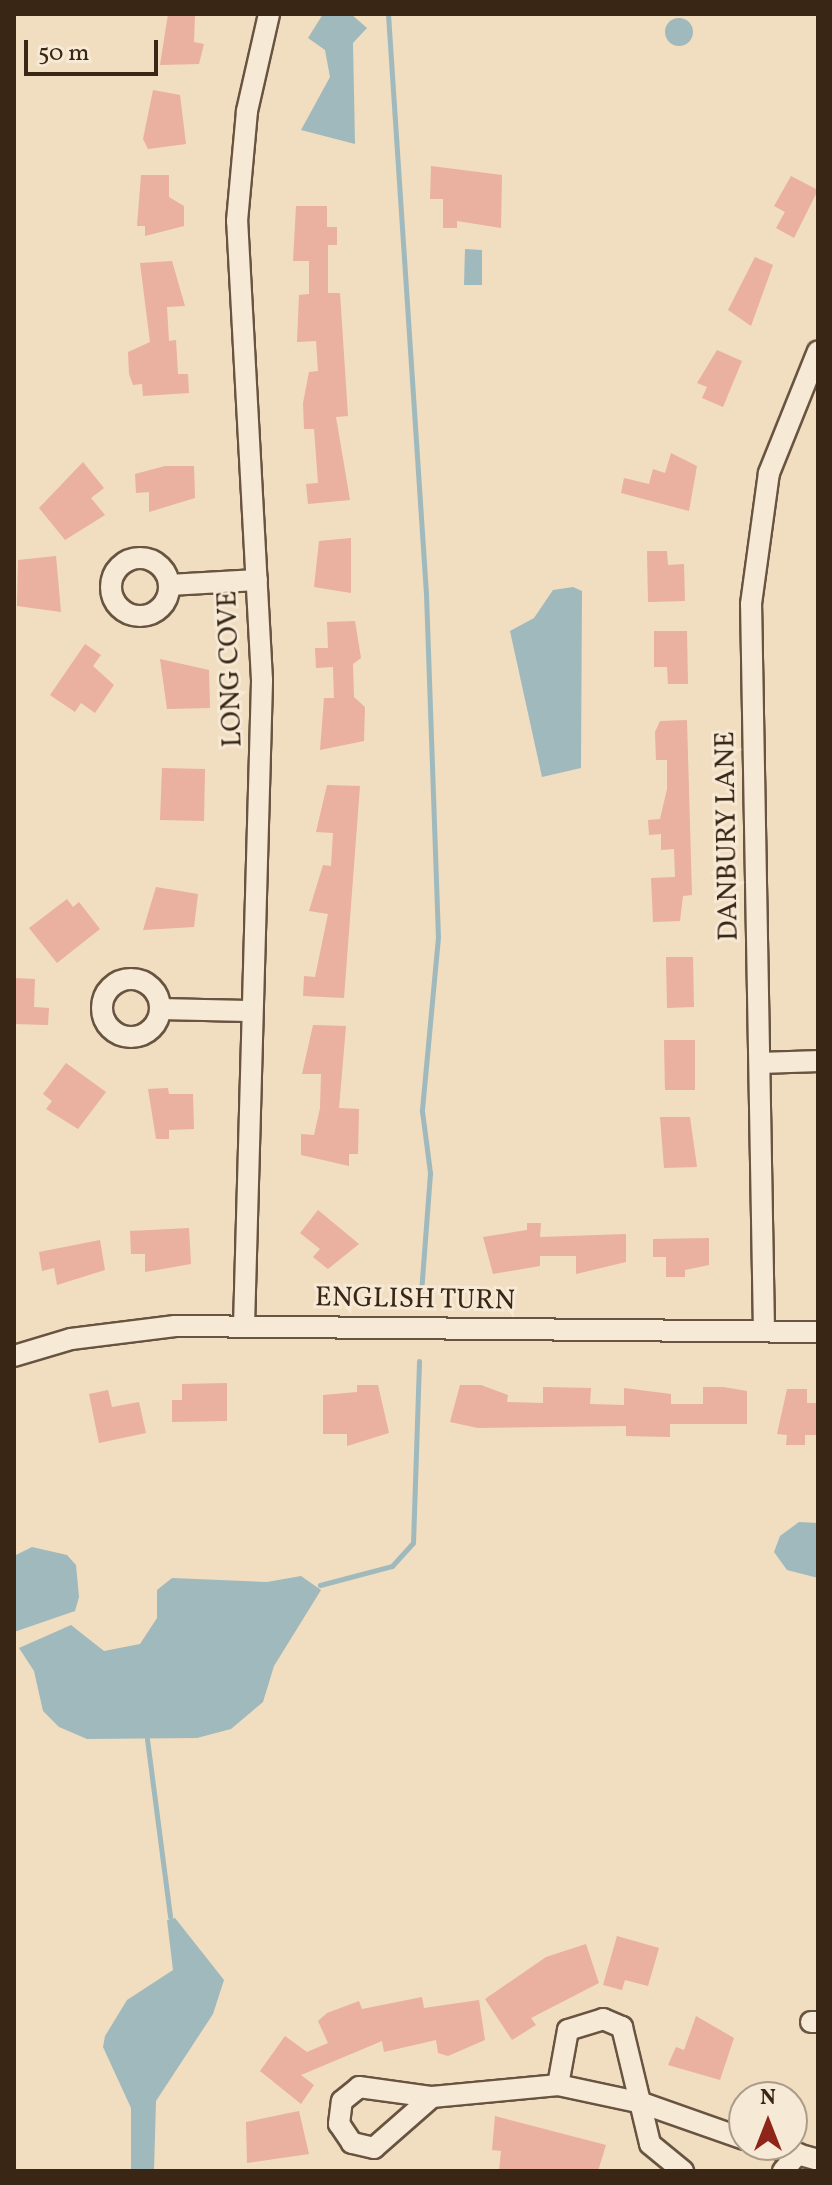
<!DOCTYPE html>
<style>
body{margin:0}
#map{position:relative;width:832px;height:2185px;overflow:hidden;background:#f1ddc0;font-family:Vollkorn,serif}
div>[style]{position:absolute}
.water>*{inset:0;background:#a0b9bd}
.round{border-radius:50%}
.stream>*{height:5px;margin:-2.5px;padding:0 2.5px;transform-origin:2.5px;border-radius:2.5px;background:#a0b9bd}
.building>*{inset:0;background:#eab0a0}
.roads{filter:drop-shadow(2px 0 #685440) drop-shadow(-2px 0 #685440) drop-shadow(0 2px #685440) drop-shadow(0 -2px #685440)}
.minor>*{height:20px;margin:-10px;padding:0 10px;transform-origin:10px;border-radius:10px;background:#f6e9d6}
.minor>.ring{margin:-10px;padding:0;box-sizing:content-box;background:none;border:20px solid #f6e9d6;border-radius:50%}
span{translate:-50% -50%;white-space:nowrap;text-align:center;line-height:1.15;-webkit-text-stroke:6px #f6e9d6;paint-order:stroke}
.street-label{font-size:28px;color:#3a2615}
.frame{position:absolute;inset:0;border:16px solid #3a2615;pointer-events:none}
.north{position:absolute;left:728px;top:2081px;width:80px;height:80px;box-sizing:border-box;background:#f6e9d6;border:2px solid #ab9b89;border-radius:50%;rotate:0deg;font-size:22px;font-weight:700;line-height:32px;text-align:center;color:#3a2615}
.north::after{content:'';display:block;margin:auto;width:28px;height:36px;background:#8f2418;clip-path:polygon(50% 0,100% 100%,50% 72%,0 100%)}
.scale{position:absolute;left:24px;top:40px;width:134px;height:36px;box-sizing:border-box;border:4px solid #3a2615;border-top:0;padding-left:10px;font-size:24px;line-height:28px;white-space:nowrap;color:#3a2615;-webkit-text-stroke:6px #f6e9d6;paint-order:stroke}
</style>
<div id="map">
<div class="water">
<i style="clip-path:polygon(323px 14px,351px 14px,367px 28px,353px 43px,355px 144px,301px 130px,330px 77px,325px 50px,308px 38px)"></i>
<i class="round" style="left:665px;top:18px;width:28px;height:28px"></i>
<i style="clip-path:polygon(465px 249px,482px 250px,482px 285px,464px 285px)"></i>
<i style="clip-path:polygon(573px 587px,582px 591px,581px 768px,542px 777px,510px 631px,534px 618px,553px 590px)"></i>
<i style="clip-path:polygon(799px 1522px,818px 1523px,818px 1578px,787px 1570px,774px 1552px,780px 1536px)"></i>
<i style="clip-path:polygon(32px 1547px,67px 1555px,76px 1565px,79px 1597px,75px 1611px,14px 1632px,14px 1556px)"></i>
<i style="clip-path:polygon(301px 1576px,321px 1590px,274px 1666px,263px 1702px,231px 1729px,197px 1738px,87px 1739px,59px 1727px,43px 1711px,34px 1671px,19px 1648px,71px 1625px,104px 1651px,140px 1644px,157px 1618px,157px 1590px,172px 1578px,267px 1582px)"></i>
<i style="clip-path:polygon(175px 1918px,224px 1980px,213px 2014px,156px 2101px,154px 2171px,131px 2171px,131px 2108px,103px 2047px,105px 2036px,127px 2000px,173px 1970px,167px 1920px)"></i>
</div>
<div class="stream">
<i style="left:388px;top:14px;width:581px;rotate:86.25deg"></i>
<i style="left:426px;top:594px;width:343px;rotate:88deg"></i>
<i style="left:438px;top:937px;width:175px;rotate:95.3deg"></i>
<i style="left:422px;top:1111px;width:63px;rotate:82.6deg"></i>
<i style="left:430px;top:1173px;width:121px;rotate:94.3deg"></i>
<i style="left:320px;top:1585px;width:74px;rotate:-14.8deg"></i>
<i style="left:392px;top:1566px;width:31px;rotate:-48deg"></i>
<i style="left:413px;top:1543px;width:182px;rotate:-88.1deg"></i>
<i style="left:147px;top:1739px;width:179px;rotate:82.6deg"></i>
</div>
<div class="building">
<i style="clip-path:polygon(168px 14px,195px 14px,194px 42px,204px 44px,199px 64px,160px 65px)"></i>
<i style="clip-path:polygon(153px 90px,180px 95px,186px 144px,148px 149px,143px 139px)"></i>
<i style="clip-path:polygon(431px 166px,502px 175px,501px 228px,457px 221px,457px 228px,443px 228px,443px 199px,430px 199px)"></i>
<i style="clip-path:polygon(141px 175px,169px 175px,169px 197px,184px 206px,184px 226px,145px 236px,145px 226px,137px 226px)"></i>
<i style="clip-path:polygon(791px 176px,818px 190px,794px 238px,776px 228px,785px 212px,774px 206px)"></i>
<i style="clip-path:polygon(296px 206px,327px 206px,327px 227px,337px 227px,337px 245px,328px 245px,328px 293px,340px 293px,348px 416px,336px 417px,350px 500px,308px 504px,306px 484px,318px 483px,314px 429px,304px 429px,303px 403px,309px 372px,318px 371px,316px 341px,297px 342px,299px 295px,309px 294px,309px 261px,293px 261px)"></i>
<i style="clip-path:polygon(755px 257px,773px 265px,751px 326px,728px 310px)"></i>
<i style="clip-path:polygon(172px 261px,185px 306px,167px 307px,169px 341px,176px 340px,178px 374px,188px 374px,189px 393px,143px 396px,142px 384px,133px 385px,129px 374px,128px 352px,150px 342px,140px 263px)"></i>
<i style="clip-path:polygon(717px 350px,742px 361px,723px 407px,702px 398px,707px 387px,697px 383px)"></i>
<i style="clip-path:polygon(671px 453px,697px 466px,689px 511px,621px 493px,624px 478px,649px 484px,653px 469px,665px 473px)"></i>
<i style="clip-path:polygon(83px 462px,104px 488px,91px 498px,105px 515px,65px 540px,39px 508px)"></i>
<i style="clip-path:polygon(165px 466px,194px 466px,195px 498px,149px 512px,149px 492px,136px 493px,135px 474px)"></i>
<i style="clip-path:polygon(351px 538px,351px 593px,314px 587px,319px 541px)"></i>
<i style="clip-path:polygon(647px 551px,667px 551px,668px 565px,684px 564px,685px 601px,648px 602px)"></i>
<i style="clip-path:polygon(56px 556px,61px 612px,17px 606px,18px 560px)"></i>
<i style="clip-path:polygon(355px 621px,361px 658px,353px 664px,354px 697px,365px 707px,364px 741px,320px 750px,324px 698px,334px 698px,333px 667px,316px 668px,315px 648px,328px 648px,327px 622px)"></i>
<i style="clip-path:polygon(654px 631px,687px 631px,688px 684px,668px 684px,667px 667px,654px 667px)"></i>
<i style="clip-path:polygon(85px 644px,101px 655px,93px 666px,114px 685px,95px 713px,81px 703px,75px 712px,50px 695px)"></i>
<i style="clip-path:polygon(160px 659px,209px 670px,210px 708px,167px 709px)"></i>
<i style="clip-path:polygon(687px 720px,692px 895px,683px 896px,680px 921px,653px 922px,651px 878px,675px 877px,674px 849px,661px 850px,661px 834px,649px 835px,648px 820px,660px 819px,667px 789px,667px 760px,656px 760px,655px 732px,660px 721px)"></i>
<i style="clip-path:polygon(162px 768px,205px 769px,204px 821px,160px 820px)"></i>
<i style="clip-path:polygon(327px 785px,360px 786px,344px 998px,303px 996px,304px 976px,315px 977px,328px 914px,309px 911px,323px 865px,331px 866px,333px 833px,316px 832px)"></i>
<i style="clip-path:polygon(156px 887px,198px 894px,194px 927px,143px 930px)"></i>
<i style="clip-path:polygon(67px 899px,73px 907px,79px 902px,100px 929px,57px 963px,29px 928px)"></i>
<i style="clip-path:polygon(666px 957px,693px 957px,694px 1007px,667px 1008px)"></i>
<i style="clip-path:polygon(14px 978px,35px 979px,34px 1007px,49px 1008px,48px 1025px,14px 1024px)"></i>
<i style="clip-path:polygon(313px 1025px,346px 1026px,339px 1108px,359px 1109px,358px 1154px,349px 1154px,349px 1166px,301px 1155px,301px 1134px,314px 1135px,320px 1108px,321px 1074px,302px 1074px)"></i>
<i style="clip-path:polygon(664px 1040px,695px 1040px,695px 1090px,665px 1090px)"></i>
<i style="clip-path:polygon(66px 1063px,106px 1092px,78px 1129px,46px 1109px,52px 1101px,43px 1094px)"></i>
<i style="clip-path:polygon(168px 1088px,169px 1094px,193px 1094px,194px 1129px,169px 1130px,169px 1139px,156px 1139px,148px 1089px)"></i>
<i style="clip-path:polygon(660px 1117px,690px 1117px,697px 1167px,664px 1168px)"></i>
<i style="clip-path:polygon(318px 1210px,359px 1244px,328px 1269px,313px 1257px,320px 1249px,300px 1233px)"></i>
<i style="clip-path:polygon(527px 1223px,541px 1223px,540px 1237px,626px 1234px,626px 1262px,576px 1274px,576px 1256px,540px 1256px,540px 1266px,493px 1274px,483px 1237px,527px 1230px)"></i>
<i style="clip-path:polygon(189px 1228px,191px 1264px,145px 1272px,145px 1254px,131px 1254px,130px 1231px)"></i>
<i style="clip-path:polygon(709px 1238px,709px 1265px,685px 1270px,685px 1277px,666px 1277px,666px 1257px,653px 1257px,653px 1239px)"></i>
<i style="clip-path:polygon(100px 1240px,105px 1270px,57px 1285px,54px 1268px,42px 1271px,39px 1252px)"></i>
<i style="clip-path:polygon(227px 1383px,227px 1421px,172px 1422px,172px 1400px,182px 1400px,182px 1384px)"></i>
<i style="clip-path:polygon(357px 1385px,378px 1385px,389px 1433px,347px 1446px,347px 1434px,323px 1434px,323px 1395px,357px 1392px)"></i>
<i style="clip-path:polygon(460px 1385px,481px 1385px,508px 1395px,507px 1402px,543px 1403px,543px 1387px,591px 1388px,590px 1404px,624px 1405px,624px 1388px,671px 1394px,671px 1404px,703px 1404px,703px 1387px,723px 1387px,747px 1391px,747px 1424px,670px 1424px,670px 1437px,626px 1436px,626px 1426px,478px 1428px,450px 1422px)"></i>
<i style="clip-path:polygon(787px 1389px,807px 1389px,807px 1403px,818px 1403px,818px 1435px,805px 1435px,805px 1445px,786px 1445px,787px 1435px,777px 1434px)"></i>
<i style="clip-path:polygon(108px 1390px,112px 1407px,139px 1402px,146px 1433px,99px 1443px,89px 1394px)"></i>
<i style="clip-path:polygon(617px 1936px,659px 1948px,648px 1986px,625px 1980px,622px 1990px,603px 1985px)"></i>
<i style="clip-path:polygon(586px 1944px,599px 1983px,531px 2018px,536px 2025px,512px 2040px,485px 1999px,546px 1957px)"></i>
<i style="clip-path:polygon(422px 1997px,424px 2008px,479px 2000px,485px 2040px,448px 2056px,438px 2053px,436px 2040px,384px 2052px,382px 2041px,301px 2075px,314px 2085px,301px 2104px,260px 2071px,285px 2036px,307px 2052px,328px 2043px,318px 2021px,327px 2013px,359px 2001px,362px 2009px)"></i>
<i style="clip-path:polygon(696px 2016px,734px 2038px,720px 2080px,668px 2065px,676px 2047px,684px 2050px)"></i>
<i style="clip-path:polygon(299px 2111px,309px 2154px,247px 2163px,246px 2122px)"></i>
<i style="clip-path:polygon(495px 2116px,606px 2145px,598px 2171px,499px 2171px,501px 2151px,492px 2150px)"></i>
</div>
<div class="roads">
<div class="minor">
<i class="ring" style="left:111px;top:558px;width:38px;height:38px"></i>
<i style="left:169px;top:585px;width:88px;rotate:-3.3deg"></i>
<i class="ring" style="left:102px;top:979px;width:38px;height:38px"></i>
<i style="left:160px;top:1009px;width:88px;rotate:1.3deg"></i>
<i style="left:762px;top:1063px;width:56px;rotate:-2deg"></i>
<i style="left:244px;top:1326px;width:646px;rotate:-88.4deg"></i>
<i style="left:262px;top:680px;width:460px;rotate:-93.1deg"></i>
<i style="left:237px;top:221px;width:110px;rotate:-84.8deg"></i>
<i style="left:247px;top:111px;width:99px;rotate:-77.2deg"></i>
<i style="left:764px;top:1331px;width:727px;rotate:-91.02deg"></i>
<i style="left:751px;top:604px;width:132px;rotate:-82.2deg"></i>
<i style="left:769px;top:473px;width:131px;rotate:-68.1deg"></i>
<i style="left:14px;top:1356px;width:59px;rotate:-16.6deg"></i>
<i style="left:71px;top:1339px;width:105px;rotate:-7.1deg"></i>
<i style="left:175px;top:1326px;width:643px;rotate:0.53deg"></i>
<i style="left:811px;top:2022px;width:7px"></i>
<i style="left:558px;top:2085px;width:56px;rotate:-79.7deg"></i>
<i style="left:568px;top:2030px;width:37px;rotate:-17deg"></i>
<i style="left:603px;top:2019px;width:21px;rotate:23deg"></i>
<i style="left:622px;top:2027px;width:120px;rotate:76.5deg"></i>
<i style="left:650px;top:2144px;width:43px;rotate:39.3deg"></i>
<i style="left:432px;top:2097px;width:77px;rotate:138.7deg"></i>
<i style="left:374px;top:2148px;width:23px;rotate:-167deg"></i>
<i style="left:352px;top:2143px;width:23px;rotate:-124deg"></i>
<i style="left:339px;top:2124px;width:23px;rotate:-83deg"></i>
<i style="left:342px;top:2101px;width:22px;rotate:-39deg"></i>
<i style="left:359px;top:2087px;width:74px;rotate:7.8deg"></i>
<i style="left:432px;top:2097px;width:127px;rotate:-5.4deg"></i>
<i style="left:558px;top:2085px;width:86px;rotate:12.1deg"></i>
<i style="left:642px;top:2103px;width:108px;rotate:19.4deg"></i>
<i style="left:765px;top:2145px;width:55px;rotate:15.8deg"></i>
<i style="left:783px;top:2171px;width:23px;rotate:-49deg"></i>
</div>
</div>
<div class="street-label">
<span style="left:231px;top:669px;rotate:-92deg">LONG COVE</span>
<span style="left:728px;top:836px;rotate:-91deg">DANBURY LANE</span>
<span style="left:415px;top:1300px;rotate:1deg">ENGLISH TURN</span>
</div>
<div class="frame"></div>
<div class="north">N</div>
<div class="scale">50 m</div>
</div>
